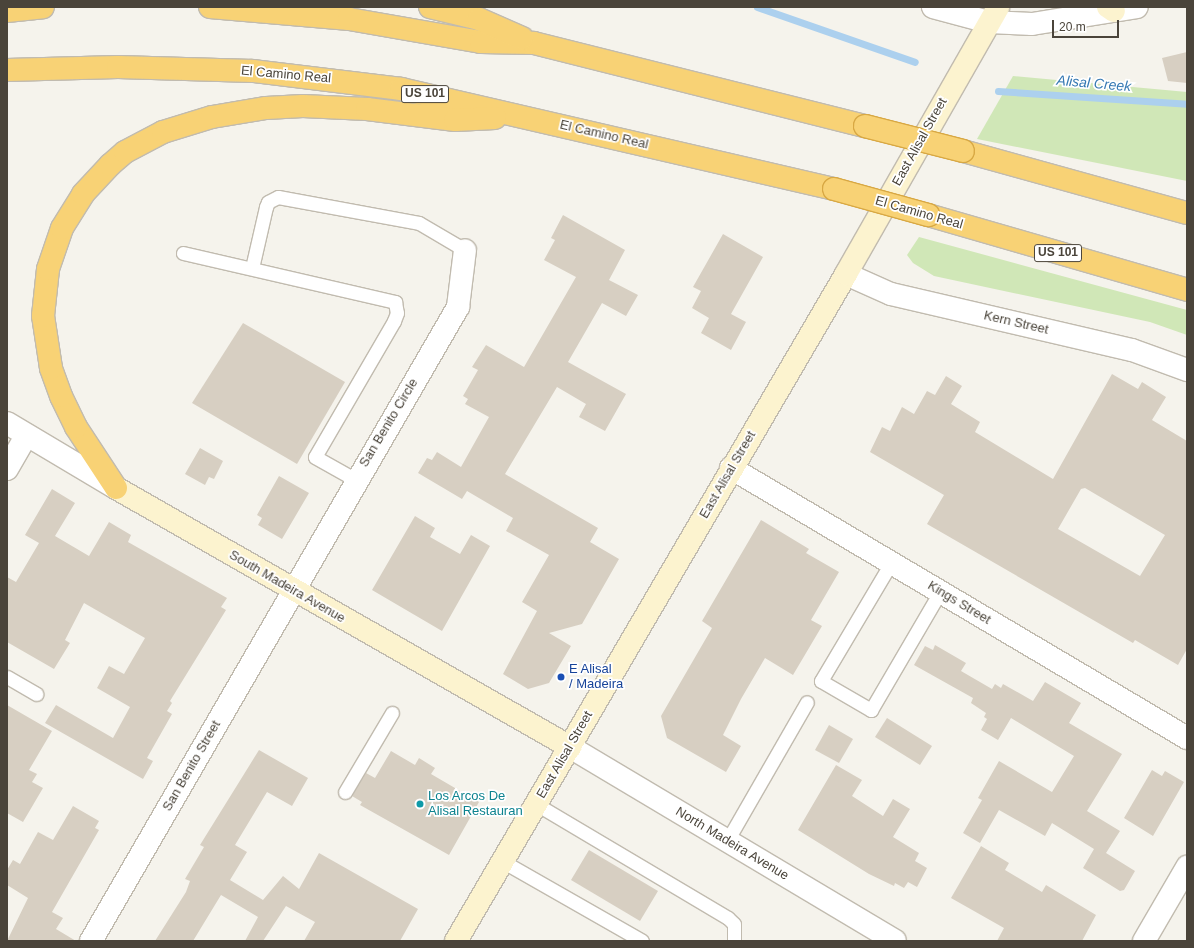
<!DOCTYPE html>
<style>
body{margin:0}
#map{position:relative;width:1194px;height:948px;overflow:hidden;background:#f5f3ec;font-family:Arial,sans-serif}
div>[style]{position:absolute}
.green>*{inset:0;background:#d0e7b7}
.stream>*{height:7px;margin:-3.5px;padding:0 3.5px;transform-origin:3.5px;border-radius:3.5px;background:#acd0ee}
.building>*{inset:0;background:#d7cfc2}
.roads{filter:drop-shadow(1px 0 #c1bbaf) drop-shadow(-1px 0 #c1bbaf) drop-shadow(0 1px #c1bbaf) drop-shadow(0 -1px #c1bbaf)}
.service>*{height:13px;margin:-6.5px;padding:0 6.5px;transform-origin:6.5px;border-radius:6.5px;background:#fff}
.minor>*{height:22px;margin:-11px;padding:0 11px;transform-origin:11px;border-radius:11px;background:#fff}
.tertiary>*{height:22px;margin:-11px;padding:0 11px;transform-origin:11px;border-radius:11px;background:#fff}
.secondary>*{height:22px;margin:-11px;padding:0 11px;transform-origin:11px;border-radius:11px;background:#fcf3cf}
.motorway>*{height:22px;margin:-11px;padding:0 11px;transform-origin:11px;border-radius:11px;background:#f8d275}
.bridges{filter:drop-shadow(1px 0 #d8a844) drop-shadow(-1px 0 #d8a844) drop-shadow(0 1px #d8a844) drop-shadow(0 -1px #d8a844)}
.motorway-bridge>*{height:22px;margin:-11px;padding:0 11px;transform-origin:11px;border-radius:11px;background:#f8d275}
.dots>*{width:11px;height:11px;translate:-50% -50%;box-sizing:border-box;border:2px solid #fff;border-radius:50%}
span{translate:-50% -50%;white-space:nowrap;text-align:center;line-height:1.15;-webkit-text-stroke:3.5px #fff;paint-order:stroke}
.shield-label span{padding:1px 3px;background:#fff;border:1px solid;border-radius:3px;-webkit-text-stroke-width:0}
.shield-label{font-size:12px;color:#4a443a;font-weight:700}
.street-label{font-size:13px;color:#4a443a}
.transit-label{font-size:13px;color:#164399}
.left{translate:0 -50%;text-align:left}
.culture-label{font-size:13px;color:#0d838f}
.water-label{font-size:14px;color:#3679b3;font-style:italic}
.frame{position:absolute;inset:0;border:8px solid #4a443a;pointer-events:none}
.scale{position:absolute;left:1052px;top:20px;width:67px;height:18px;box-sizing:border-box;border:2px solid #4a443a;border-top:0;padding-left:5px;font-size:12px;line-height:14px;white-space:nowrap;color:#4a443a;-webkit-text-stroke:3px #fff;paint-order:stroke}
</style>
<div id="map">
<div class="green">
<i style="clip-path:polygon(1013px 76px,1187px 92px,1187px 181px,977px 139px)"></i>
<i style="clip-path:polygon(919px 237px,1187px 310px,1187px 335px,1150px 322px,934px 276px,913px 263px,907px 255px)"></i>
</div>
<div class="stream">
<i style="left:757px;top:7px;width:167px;rotate:19.2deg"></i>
<i style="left:998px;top:91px;width:189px;rotate:3.9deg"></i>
</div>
<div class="building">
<i style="clip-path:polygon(1187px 52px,1187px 83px,1168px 81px,1162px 58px)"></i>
<i style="clip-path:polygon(563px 215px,625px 250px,609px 280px,638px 295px,626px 316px,602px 303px,568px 362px,626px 394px,605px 431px,579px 417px,586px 404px,557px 387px,505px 474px,598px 528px,590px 542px,619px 559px,582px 624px,549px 633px,571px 646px,549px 683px,528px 689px,503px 674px,537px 611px,522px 602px,549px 555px,506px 531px,513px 518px,467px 491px,462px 499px,418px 473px,427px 458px,432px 460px,437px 452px,461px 467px,489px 417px,465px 404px,468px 399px,463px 396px,478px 370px,472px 367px,486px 345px,524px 367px,576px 277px,544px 260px,555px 240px,551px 238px)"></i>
<i style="clip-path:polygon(723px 234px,763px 257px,731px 314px,746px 322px,731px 350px,701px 333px,709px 318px,692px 308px,701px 291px,693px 287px)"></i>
<i style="clip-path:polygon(243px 323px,345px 382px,297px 464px,192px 403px)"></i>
<i style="clip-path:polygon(evenodd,1112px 374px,1138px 389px,1142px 382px,1166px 397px,1152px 420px,1187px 441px,1187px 649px,1178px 665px,1135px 640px,1133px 643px,927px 524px,944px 495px,870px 452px,882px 427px,890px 431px,902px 407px,914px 414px,927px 391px,935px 395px,946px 376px,962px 386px,951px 404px,980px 422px,975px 432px,1053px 479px,1112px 374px,1085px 488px,1165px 535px,1140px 576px,1058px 529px,1081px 489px,1085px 488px)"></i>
<i style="clip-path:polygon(200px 448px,223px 461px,214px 479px,209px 477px,205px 485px,185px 474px)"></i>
<i style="clip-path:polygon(279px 476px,309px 493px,282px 539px,258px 525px,262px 518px,257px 515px)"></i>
<i style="clip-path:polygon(52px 489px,75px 503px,55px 536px,89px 556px,109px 522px,131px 535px,128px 542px,227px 598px,221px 607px,226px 610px,170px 701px,172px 703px,167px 711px,172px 714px,147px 758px,153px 761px,143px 779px,45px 723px,56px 705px,113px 738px,130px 707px,97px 688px,109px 666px,124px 674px,145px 638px,84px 603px,65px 640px,70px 643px,54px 669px,7px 642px,7px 577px,16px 582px,39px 543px,25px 535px)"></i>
<i style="clip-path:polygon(415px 516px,435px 528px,430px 537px,460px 554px,471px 535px,490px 546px,442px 631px,372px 590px)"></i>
<i style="clip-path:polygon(761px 520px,809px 549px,806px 553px,839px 572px,811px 620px,822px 626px,793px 675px,765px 658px,741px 699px,723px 735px,741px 746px,726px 772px,667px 738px,661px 716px,712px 628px,702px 621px)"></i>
<i style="clip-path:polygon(935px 645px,966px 663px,961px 671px,992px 689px,995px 684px,1001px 688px,1003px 684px,1033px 701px,1045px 682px,1081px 703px,1069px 723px,1122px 754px,1087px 811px,1120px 831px,1106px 853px,1135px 871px,1124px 890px,1120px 891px,1083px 868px,1094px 849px,1052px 823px,1045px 836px,999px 810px,980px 843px,963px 833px,982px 800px,978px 798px,999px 761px,1052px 792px,1074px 756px,1011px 718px,998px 740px,981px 730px,987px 719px,984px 717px,986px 713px,971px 703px,973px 698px,914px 665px,925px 646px,933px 650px)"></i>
<i style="clip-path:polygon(7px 705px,52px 731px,29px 770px,37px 774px,32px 782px,43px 788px,23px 822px,7px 813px)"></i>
<i style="clip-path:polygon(887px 718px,932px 746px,920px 765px,875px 737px)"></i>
<i style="clip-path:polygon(829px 725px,853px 739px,839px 763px,815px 750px)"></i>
<i style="clip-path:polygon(259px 750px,308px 778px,292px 806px,267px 792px,235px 845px,247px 852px,230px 880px,263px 900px,283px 876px,299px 889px,319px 853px,418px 909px,400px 941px,304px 941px,315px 922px,286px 906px,263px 941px,245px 941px,258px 917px,221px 895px,193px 941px,155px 941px,186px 892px,190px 881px,185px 879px,204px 847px,200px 845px)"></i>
<i style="clip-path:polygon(391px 751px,415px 765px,419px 758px,435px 768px,431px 774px,479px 802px,449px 855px,360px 805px,362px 802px,352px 796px,366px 773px,375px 778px)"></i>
<i style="clip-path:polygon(836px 765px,862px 780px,852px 796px,883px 816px,893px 799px,910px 809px,893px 837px,919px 853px,915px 861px,927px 868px,917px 887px,908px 882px,904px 888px,895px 883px,894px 886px,869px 874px,798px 830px)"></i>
<i style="clip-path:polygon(1152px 770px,1162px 776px,1165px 771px,1184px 782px,1153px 836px,1124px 818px)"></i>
<i style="clip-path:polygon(73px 806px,99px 821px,95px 828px,99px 830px,52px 912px,63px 918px,56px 929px,76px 941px,7px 941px,28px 898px,7px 885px,7px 870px,13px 860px,20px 864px,38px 832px,53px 840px)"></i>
<i style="clip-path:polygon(981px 846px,1009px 863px,1005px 870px,1042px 892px,1046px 885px,1096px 915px,1082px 941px,997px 941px,1004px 928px,951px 898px)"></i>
<i style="clip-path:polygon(589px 850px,658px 891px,640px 921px,571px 880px)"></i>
</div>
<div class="roads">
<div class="service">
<i style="left:183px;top:253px;width:218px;rotate:13deg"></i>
<i style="left:395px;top:302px;width:11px;rotate:80deg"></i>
<i style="left:397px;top:313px;width:9px;rotate:111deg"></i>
<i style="left:394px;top:321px;width:157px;rotate:120.2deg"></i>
<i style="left:315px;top:457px;width:47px;rotate:29.3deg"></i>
<i style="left:252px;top:268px;width:63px;rotate:-77.1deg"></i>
<i style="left:266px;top:207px;width:5px;rotate:-68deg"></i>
<i style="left:268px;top:202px;width:11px;rotate:-27deg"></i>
<i style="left:278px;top:197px;width:143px;rotate:10.4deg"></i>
<i style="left:419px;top:223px;width:53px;rotate:30.4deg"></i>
<i style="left:891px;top:563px;width:137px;rotate:120.7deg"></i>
<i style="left:821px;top:681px;width:58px;rotate:30.1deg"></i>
<i style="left:871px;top:710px;width:137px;rotate:-59.7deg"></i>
<i style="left:7px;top:677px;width:34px;rotate:30deg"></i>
<i style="left:345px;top:792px;width:92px;rotate:-59.3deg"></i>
<i style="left:536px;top:804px;width:223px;rotate:30.7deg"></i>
<i style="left:728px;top:918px;width:8px;rotate:45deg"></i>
<i style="left:734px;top:924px;width:17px;rotate:90deg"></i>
<i style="left:727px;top:841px;width:160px;rotate:-60.1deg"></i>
<i style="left:502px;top:861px;width:161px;rotate:29.7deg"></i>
</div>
<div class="minor">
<i style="left:933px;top:7px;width:58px;rotate:15deg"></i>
<i style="left:846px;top:274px;width:49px;rotate:24deg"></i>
<i style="left:891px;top:294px;width:247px;rotate:13.1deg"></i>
<i style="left:1132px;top:350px;width:59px;rotate:20deg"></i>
<i style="left:7px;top:423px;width:127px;rotate:30.8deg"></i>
<i style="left:731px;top:468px;width:530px;rotate:30.63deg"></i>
<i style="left:7px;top:469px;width:39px;rotate:-60deg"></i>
<i style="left:91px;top:941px;width:733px;rotate:-59.93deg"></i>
<i style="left:458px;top:307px;width:57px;rotate:-83deg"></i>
<i style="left:1144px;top:941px;width:86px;rotate:-59.8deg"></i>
</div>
<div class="tertiary">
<i style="left:989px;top:22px;width:43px;rotate:2.7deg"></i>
<i style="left:1032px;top:24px;width:106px;rotate:-9.2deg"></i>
<i style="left:570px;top:747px;width:378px;rotate:30.8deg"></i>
</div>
<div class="secondary">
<i style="left:1108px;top:7px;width:7px;rotate:34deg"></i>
<i style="left:116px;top:488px;width:523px;rotate:29.7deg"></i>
<i style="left:456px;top:941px;width:773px;rotate:-59.68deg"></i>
<i style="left:846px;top:274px;width:307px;rotate:-60.3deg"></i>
</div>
<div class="motorway">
<i style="left:210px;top:7px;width:140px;rotate:4.9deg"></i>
<i style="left:349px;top:19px;width:134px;rotate:9.9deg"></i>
<i style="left:481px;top:42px;width:53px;rotate:1.1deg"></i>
<i style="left:534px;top:43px;width:341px;rotate:14.1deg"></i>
<i style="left:430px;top:7px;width:50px;rotate:13.8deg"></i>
<i style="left:479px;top:19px;width:47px;rotate:23.8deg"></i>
<i style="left:7px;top:11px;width:36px;rotate:-6deg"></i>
<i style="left:7px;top:70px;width:111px;rotate:-1.5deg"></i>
<i style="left:118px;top:67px;width:135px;rotate:1.7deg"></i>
<i style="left:253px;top:71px;width:149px;rotate:6.9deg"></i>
<i style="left:401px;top:89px;width:444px;rotate:13deg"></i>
<i style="left:963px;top:151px;width:232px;rotate:15.5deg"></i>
<i style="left:928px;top:215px;width:270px;rotate:16.1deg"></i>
<i style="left:116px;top:488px;width:73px;rotate:-123.3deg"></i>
<i style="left:76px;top:427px;width:34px;rotate:-116deg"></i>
<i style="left:61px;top:396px;width:30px;rotate:-110deg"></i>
<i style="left:51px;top:368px;width:53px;rotate:-98.7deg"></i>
<i style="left:43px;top:316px;width:47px;rotate:-83.9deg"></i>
<i style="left:48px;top:269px;width:43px;rotate:-71.1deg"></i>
<i style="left:62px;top:228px;width:40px;rotate:-58deg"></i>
<i style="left:83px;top:194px;width:40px;rotate:-47deg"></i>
<i style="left:110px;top:165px;width:20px;rotate:-41deg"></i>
<i style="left:125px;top:152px;width:43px;rotate:-27.8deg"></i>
<i style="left:163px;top:132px;width:51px;rotate:-17deg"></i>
<i style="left:212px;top:117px;width:55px;rotate:-9.5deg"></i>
<i style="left:266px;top:108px;width:37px;rotate:-3deg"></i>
<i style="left:303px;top:106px;width:64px;rotate:2.7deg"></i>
<i style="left:367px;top:109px;width:89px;rotate:7.1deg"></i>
<i style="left:455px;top:120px;width:40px;rotate:-2.9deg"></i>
</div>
</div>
<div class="bridges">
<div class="motorway-bridge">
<i style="left:865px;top:126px;width:101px;rotate:14.3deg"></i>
<i style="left:834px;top:189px;width:98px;rotate:15.5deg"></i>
</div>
</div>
<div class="dots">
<i style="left:561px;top:677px;background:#1a4fb4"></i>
<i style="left:420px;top:804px;background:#0f9aa8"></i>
</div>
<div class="shield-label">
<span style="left:425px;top:94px">US 101</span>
<span style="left:1058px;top:253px">US 101</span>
</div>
<div class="street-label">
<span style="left:286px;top:75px;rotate:5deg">El Camino Real</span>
<span style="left:604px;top:135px;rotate:13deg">El Camino Real</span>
<span style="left:920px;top:142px;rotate:-61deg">East Alisal Street</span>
<span style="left:919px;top:213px;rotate:16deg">El Camino Real</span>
<span style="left:1016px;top:323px;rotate:13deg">Kern Street</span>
<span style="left:389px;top:423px;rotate:-59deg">San Benito Circle</span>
<span style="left:728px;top:475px;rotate:-60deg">East Alisal Street</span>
<span style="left:287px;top:587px;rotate:30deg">South Madeira Avenue</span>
<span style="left:959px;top:603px;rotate:31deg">Kings Street</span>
<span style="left:565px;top:755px;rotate:-60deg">East Alisal Street</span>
<span style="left:192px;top:766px;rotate:-60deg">San Benito Street</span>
<span style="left:732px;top:844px;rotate:31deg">North Madeira Avenue</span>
</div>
<div class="transit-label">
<span class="left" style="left:569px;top:677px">E Alisal<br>/ Madeira</span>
</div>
<div class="culture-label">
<span class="left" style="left:428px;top:804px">Los Arcos De<br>Alisal Restauran</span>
</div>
<div class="water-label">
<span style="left:1094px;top:83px;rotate:5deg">Alisal Creek</span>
</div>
<div class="frame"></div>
<div class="scale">20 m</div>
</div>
